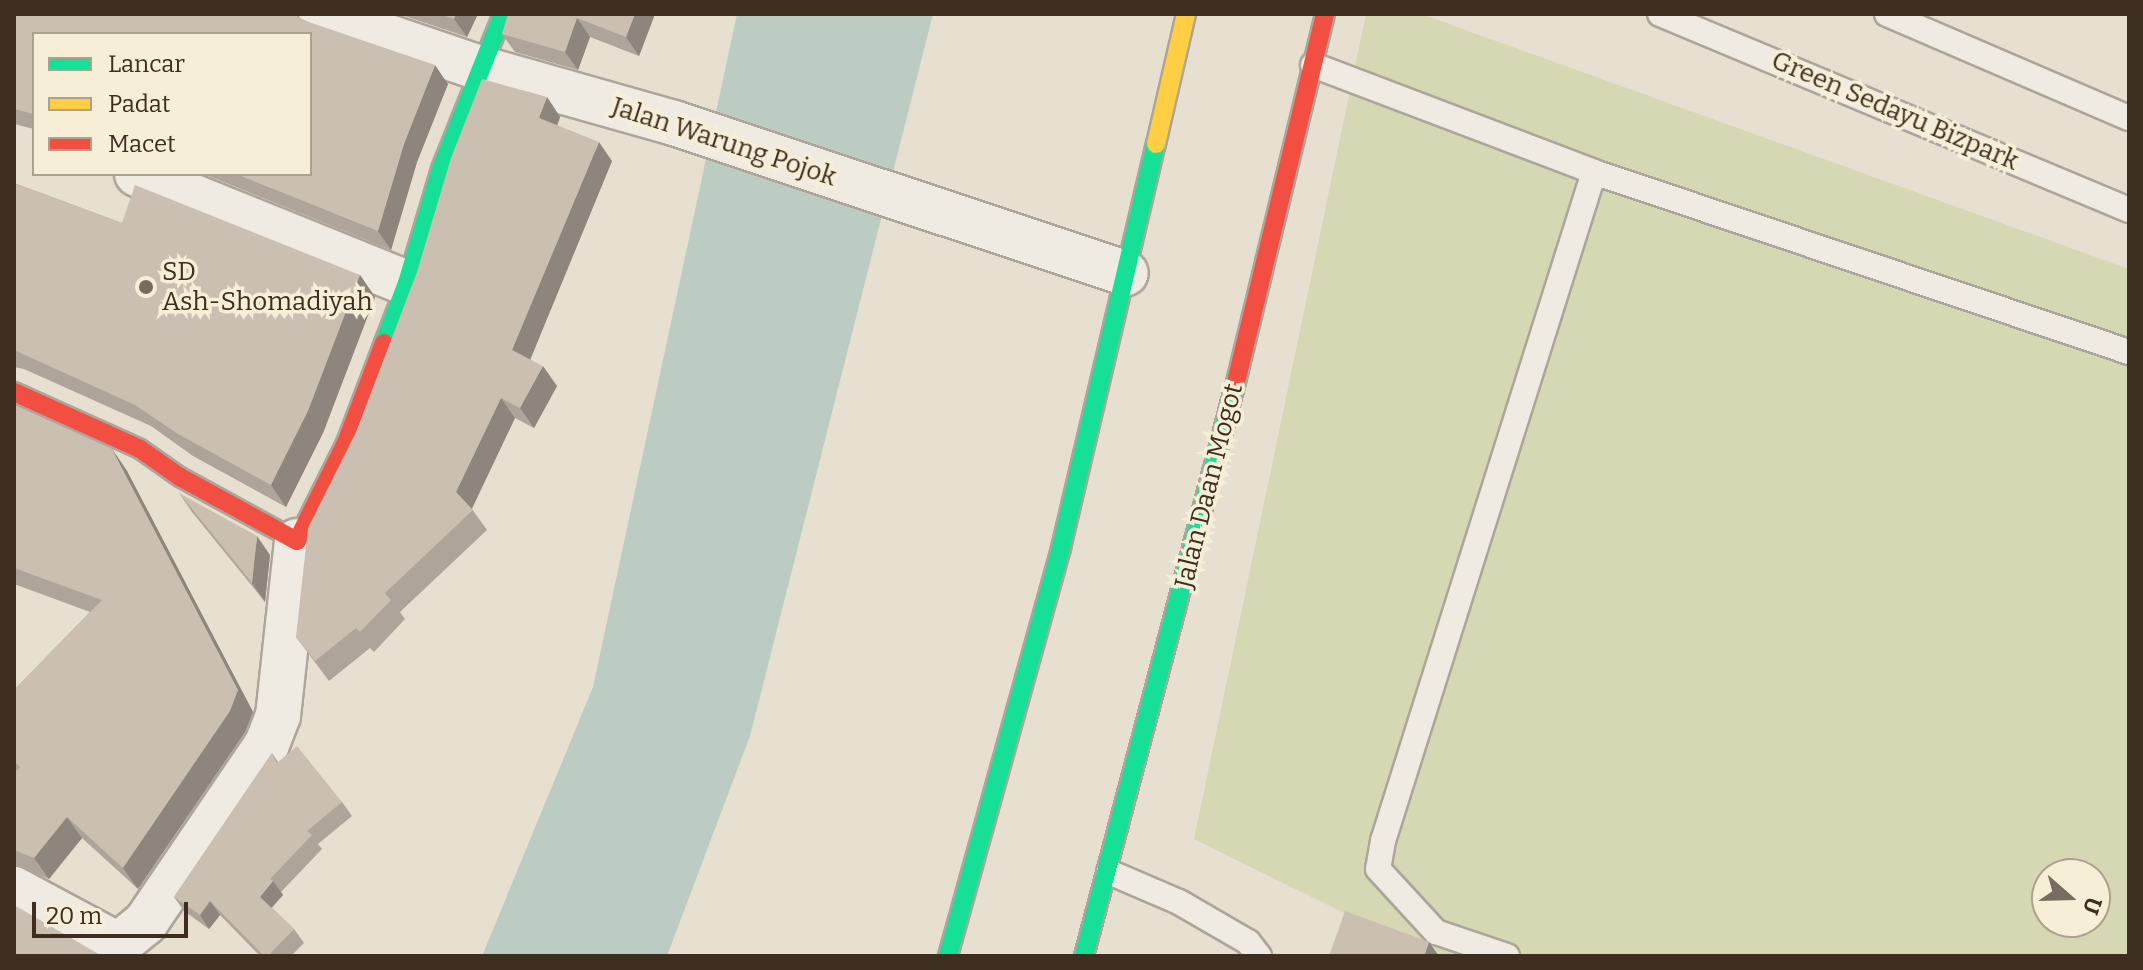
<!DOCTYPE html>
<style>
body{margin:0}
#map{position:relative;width:2143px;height:970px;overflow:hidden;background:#e7e0d1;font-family:Bitter,serif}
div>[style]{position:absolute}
.green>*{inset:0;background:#d6d7b3}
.water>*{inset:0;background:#bcccc2}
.roads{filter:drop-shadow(2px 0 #ada599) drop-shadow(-2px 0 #ada599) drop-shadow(0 2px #ada599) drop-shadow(0 -2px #ada599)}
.lane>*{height:24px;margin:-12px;padding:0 12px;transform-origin:12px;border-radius:12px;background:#efebe3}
.street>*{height:44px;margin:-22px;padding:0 22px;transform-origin:22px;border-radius:22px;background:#efebe3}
.fast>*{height:18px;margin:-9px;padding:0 9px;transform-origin:9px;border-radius:9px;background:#16e098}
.slow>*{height:18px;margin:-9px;padding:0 9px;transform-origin:9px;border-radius:9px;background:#ffcf43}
.jam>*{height:18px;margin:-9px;padding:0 9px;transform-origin:9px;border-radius:9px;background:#f24e42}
.wall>*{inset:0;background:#afa499}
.shaded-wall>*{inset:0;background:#8e867d}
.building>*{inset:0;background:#cbbfb2}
.dots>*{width:22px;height:22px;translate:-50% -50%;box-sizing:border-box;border:4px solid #f7eed8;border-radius:50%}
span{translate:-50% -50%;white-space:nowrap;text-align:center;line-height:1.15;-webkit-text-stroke:7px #f7eed8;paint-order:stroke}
.street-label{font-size:26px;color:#3d2e20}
.poi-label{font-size:26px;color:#3d2e20}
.left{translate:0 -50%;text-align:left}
.frame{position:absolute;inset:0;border:16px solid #3d2e20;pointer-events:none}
.legend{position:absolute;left:32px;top:32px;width:280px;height:144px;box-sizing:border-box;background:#f7eed8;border:2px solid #ada18e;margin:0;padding:10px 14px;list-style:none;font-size:24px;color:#3d2e20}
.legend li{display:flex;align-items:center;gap:16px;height:40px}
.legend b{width:40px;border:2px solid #ada18e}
.north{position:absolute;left:2031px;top:858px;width:80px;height:80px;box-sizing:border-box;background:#f7eed8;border:2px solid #ada18e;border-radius:50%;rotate:110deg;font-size:22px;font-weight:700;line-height:32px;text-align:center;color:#3d2e20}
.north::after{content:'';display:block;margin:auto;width:28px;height:36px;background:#786c5e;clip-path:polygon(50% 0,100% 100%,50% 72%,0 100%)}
.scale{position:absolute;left:32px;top:902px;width:156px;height:36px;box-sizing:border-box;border:4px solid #3d2e20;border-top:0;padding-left:10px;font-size:24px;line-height:28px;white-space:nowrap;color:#3d2e20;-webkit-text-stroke:6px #f7eed8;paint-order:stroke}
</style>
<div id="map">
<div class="green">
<i style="clip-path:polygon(evenodd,1366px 14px,1421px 14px,2129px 269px,2129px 956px,1431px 956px,1194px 839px,1366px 14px,2047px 874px,2095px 874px,2095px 922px,2047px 922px,2047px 874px)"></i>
</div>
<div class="water">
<i style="clip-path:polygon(737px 14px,933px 14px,750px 736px,667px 956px,482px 956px,593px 687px)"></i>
</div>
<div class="roads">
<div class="lane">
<i style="left:1660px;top:14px;width:508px;rotate:22.68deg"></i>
<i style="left:1887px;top:14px;width:263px;rotate:23.3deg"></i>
<i style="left:1313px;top:65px;width:301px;rotate:20.8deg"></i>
<i style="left:1594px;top:172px;width:701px;rotate:107.51deg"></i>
<i style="left:1383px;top:841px;width:28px;rotate:100deg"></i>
<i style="left:1378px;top:869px;width:86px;rotate:47.4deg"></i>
<i style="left:1436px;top:932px;width:75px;rotate:18.7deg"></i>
<i style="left:1594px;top:172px;width:564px;rotate:18.6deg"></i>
<i style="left:1109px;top:872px;width:76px;rotate:23.2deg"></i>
<i style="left:1179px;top:902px;width:80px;rotate:30.1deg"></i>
<i style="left:1248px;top:942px;width:18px;rotate:52deg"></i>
</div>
<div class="street">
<i style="left:321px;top:14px;width:171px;rotate:18.8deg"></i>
<i style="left:483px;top:69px;width:198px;rotate:15.8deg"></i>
<i style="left:674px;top:123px;width:476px;rotate:18.4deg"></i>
<i style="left:137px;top:174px;width:291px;rotate:22deg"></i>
<i style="left:14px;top:889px;width:118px;rotate:28.3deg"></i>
<i style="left:118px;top:945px;width:36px;rotate:-39deg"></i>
<i style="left:146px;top:922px;width:215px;rotate:-55.8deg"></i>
<i style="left:267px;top:744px;width:30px;rotate:-69deg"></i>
<i style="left:278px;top:716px;width:176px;rotate:-83.8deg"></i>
</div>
<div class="fast">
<i style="left:384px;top:343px;width:64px;rotate:-69deg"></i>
<i style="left:407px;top:283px;width:119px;rotate:-73.4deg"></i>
<i style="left:441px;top:169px;width:167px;rotate:-68.2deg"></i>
<i style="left:948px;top:956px;width:423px;rotate:-74.5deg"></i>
<i style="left:1061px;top:548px;width:415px;rotate:-76.8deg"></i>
<i style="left:1084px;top:956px;width:598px;rotate:-75.17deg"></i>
</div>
<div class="slow">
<i style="left:1156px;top:144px;width:133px;rotate:-77deg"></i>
</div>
<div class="jam">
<i style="left:1237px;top:378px;width:374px;rotate:-76.4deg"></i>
<i style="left:14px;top:392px;width:138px;rotate:24.3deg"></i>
<i style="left:140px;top:449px;width:49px;rotate:35deg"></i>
<i style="left:180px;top:477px;width:133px;rotate:28.7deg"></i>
<i style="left:297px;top:541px;width:110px;rotate:-63.4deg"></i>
<i style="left:346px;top:443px;width:107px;rotate:-69.2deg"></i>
</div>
</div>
<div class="wall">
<i style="clip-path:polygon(14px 14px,297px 17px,448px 84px,417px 162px,391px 250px,204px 174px,310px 174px,34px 34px,34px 129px,14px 124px)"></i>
<i style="clip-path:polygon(399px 14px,478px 14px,467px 37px)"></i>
<i style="clip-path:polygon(508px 14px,655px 14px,639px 56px,590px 37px,578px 70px,515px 52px,502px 34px)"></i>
<i style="clip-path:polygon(547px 97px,560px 117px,557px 125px,612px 161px,530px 359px,557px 386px,534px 428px,515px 418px,472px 509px,487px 530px,400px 612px,405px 619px,374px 652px,370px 648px,329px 681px,296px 637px)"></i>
<i style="clip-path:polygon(14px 183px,122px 223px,360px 275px,375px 297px,323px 433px,286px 507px,193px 456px,151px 426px,24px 369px,14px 367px)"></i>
<i style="clip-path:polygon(14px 405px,112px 449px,127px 471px,253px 712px,245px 732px,138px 889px,82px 838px,49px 879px,14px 865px,14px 774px,17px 771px,14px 768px,14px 690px,90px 612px,14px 584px)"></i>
<i style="clip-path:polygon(179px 493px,270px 555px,265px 602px,192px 512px)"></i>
<i style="clip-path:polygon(272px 753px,278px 762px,342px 802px,352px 816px,318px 844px,322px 849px,281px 892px,283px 895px,272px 908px,294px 929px,304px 943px,291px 956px,260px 956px,220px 915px,209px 929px,184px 911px,174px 897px)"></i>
</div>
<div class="shaded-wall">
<i style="clip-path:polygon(456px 14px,478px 14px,467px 37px,454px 19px)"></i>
<i style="clip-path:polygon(635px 14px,655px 14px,639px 56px,626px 37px)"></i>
<i style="clip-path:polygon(577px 18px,590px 37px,578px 70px,565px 52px)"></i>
<i style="clip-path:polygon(435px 65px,448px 84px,417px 162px,391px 250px,378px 231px,404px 144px)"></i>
<i style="clip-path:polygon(547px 97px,560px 117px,553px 138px,539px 118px)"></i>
<i style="clip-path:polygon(599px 142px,612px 161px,526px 370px,512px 350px)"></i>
<i style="clip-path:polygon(360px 275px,375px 297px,323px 433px,286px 507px,271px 485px)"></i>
<i style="clip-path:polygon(543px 366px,557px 386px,534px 428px,520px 408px)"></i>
<i style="clip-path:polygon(501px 398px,515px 418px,470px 512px,456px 492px)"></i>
<i style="clip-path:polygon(112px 449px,127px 471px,253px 712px,245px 732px,138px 889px,123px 868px)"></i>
<i style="clip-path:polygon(257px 536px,270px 555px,265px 602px,252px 583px)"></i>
<i style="clip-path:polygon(67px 817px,82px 838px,49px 879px,34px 858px)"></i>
<i style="clip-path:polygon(273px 881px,283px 895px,269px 910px,260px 897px)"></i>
<i style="clip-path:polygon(210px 901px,220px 915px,209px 929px,200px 915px)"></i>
<i style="clip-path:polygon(1429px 942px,1439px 956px,1424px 956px)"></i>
</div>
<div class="building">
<i style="clip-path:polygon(14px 14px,292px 14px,300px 19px,435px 65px,404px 144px,378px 231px,236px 174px,310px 174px,310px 34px,34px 34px,34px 114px,14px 109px)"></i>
<i style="clip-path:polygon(440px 14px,456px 14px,454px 19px)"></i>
<i style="clip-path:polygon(508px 14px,635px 14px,626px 37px,577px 18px,565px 52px,502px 34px)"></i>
<i style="clip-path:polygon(482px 79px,547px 97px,539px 118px,599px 142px,512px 350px,543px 366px,520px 408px,501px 398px,456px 492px,473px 510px,385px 593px,391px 600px,360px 632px,356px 628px,315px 661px,296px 637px,308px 528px,356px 432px,417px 272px,451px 158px)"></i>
<i style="clip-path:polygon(14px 183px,122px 223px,135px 185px,360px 275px,308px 411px,271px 485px,178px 434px,135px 405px,14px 350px)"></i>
<i style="clip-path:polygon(14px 405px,112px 449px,238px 690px,230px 711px,123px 868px,67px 817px,34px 858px,14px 850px,14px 774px,20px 767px,14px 761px,14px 690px,102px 600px,14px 568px)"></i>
<i style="clip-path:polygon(179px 493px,257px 536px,252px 583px)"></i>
<i style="clip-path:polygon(297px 746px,342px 802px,307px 831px,312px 835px,270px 879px,273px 881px,260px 897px,294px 929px,268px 956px,264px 956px,210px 901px,200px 915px,174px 897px,272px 753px,277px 763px)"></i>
<i style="clip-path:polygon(14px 905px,102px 956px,14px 956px)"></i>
<i style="clip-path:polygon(1345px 911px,1429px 942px,1424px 956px,1329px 956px)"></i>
</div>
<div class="dots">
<i style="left:146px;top:287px;background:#786c5e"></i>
</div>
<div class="street-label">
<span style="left:1895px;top:111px;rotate:23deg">Green Sedayu Bizpark</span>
<span style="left:724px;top:142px;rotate:18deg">Jalan Warung Pojok</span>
<span style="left:1209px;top:486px;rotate:-76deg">Jalan Daan Mogot</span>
</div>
<div class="poi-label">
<span class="left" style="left:162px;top:287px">SD<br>Ash-Shomadiyah</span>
</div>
<div class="frame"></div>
<ul class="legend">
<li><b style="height:10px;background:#16e098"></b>Lancar</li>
<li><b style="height:10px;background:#ffcf43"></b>Padat</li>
<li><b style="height:10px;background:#f24e42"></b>Macet</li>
</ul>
<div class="north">U</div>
<div class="scale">20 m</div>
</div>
